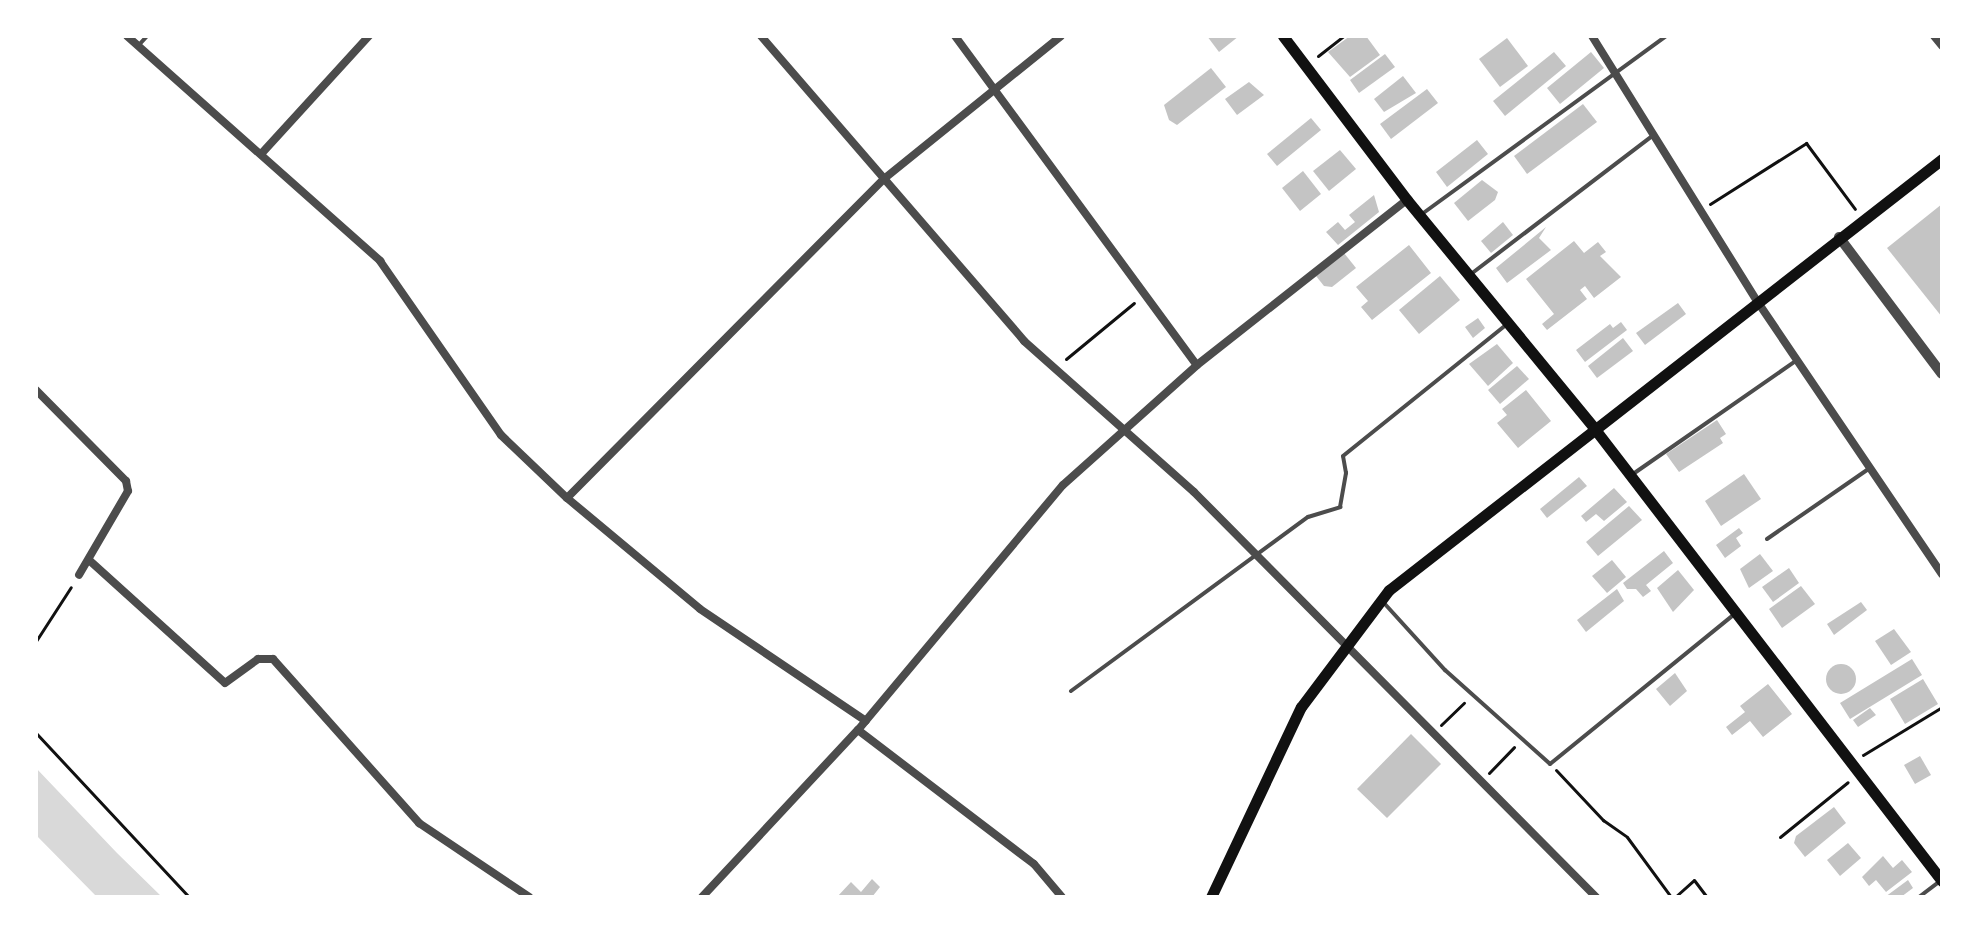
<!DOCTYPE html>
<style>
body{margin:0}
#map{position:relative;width:1978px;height:933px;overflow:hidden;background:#fff;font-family:Commissioner,sans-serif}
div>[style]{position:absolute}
.water>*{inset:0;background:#d9d9d9}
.building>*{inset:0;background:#c4c4c4}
.round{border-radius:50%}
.path>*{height:3px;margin:-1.5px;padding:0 1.5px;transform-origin:1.5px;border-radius:1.5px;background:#111}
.service>*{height:4px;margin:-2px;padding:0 2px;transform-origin:2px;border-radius:2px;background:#4c4c4c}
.minor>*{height:8px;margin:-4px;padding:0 4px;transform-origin:4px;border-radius:4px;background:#4c4c4c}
.tertiary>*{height:10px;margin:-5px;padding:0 5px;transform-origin:5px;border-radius:5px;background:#4c4c4c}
.secondary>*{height:11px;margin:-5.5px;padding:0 5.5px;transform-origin:5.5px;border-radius:5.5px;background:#111}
span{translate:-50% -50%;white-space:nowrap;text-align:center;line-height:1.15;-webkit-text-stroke:8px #fff;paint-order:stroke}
.frame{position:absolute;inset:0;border:38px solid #fff;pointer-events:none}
</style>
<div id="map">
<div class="water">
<i style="clip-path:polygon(36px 768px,117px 853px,162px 897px,97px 897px,36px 835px)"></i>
</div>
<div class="building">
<i style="clip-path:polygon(1207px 36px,1239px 36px,1219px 52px)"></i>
<i style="clip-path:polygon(1350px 36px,1366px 36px,1380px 55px,1350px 77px,1328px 52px)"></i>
<i style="clip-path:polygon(1507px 38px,1528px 66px,1500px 87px,1479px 59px)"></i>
<i style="clip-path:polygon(1554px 52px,1566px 66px,1505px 116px,1493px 101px)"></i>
<i style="clip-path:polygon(1591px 52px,1604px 68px,1560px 104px,1547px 88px)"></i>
<i style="clip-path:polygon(1385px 54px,1395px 67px,1359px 93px,1350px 80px)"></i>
<i style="clip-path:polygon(1211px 68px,1226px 87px,1177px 125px,1169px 120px,1164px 105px)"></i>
<i style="clip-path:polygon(1403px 76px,1416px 93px,1384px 112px,1374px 99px)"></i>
<i style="clip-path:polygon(1249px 82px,1264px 95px,1237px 115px,1225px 99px)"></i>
<i style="clip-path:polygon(1427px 89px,1438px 103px,1391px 139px,1380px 124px)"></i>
<i style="clip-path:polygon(1583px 104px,1597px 122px,1527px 174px,1514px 156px)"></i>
<i style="clip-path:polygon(1311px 118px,1321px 130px,1277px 166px,1267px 154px)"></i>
<i style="clip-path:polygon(1477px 140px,1488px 154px,1447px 187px,1436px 172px)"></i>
<i style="clip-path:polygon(1340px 150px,1356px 169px,1329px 191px,1313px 171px)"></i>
<i style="clip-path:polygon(1303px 171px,1321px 194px,1300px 211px,1282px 188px)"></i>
<i style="clip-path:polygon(1482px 180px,1498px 192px,1495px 200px,1468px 221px,1454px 203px)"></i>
<i style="clip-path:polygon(1374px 195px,1379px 212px,1338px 245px,1326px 232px,1338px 222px,1345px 230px,1355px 222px,1349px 215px)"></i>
<i style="clip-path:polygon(1942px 204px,1942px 317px,1887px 248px)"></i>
<i style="clip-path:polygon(1503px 222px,1513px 235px,1491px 253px,1481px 241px)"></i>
<i style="clip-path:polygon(1546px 227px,1539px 238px,1551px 250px,1507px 283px,1496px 268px)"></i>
<i style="clip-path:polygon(1574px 241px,1584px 253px,1598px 242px,1606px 252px,1600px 256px,1621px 277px,1594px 298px,1585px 286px,1580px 290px,1587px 299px,1547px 330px,1542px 324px,1554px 314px,1526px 279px)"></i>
<i style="clip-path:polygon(1409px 245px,1431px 273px,1372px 320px,1361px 307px,1368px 301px,1356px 287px)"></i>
<i style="clip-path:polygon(1344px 253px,1356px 268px,1332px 287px,1324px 286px,1316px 276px)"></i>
<i style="clip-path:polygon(1440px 276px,1460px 300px,1419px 334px,1399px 310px)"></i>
<i style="clip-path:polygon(1678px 303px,1686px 314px,1645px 345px,1636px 333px)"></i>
<i style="clip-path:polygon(1478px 318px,1485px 328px,1473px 338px,1465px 327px)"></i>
<i style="clip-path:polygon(1621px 322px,1627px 330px,1585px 362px,1576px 350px,1610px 324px,1613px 328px)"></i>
<i style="clip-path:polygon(1623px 338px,1633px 351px,1597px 378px,1588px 366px)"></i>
<i style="clip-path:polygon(1497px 344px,1513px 363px,1488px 386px,1469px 364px)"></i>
<i style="clip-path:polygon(1517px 366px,1529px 379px,1500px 404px,1488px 390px)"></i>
<i style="clip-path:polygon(1526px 390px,1551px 421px,1518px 448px,1497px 423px,1507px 415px,1502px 409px)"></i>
<i style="clip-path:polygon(1717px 420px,1726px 434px,1720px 438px,1723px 443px,1679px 472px,1666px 454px)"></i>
<i style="clip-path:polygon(1744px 474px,1761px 499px,1721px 526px,1705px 501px)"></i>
<i style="clip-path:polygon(1579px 477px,1587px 486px,1547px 518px,1540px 509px)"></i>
<i style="clip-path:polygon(1614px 488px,1627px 502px,1604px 521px,1596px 514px,1586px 522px,1581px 516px)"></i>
<i style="clip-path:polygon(1629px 506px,1642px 520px,1598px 556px,1586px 542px)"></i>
<i style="clip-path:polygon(1739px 528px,1743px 533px,1736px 538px,1741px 546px,1725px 558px,1716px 545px)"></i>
<i style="clip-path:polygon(1664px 551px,1673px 563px,1646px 585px,1651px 591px,1643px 597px,1636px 589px,1627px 589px,1623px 583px)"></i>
<i style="clip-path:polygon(1760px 554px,1773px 571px,1749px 588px,1740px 569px)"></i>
<i style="clip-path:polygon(1612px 560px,1626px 577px,1607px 593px,1592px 576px)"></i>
<i style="clip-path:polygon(1789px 568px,1799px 583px,1773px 602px,1762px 587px)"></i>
<i style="clip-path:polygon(1678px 570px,1694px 590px,1673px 612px,1657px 588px)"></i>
<i style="clip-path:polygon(1801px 586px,1815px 604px,1782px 628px,1769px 609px)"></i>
<i style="clip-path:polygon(1617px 589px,1624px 601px,1586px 632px,1577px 620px)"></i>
<i style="clip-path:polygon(1861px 602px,1867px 610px,1834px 635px,1827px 624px)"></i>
<i style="clip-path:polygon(1894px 629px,1911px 652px,1891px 665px,1875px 641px)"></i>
<i style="clip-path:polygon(1912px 659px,1922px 675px,1850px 719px,1840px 703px)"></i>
<i class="round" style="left:1826px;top:664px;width:30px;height:30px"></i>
<i style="clip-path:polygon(1675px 673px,1687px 691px,1670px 706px,1656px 689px)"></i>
<i style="clip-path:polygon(1923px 679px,1938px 704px,1905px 724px,1890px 699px)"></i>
<i style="clip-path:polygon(1768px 684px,1792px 714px,1763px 737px,1750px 721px,1732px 735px,1726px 727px,1745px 712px,1740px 706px)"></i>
<i style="clip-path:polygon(1870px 708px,1876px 715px,1858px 727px,1853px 720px)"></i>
<i style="clip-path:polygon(1411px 734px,1441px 764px,1387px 818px,1357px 789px)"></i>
<i style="clip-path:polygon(1920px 756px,1931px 775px,1915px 784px,1904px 765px)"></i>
<i style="clip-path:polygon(1834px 807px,1846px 823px,1805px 857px,1794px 843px,1796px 836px)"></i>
<i style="clip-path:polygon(1848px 843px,1861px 858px,1840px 876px,1827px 860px)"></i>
<i style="clip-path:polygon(1883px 856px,1893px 868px,1902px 860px,1912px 872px,1886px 892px,1876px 880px,1869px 886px,1862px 877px)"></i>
<i style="clip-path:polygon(872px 879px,880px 887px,872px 897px,837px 897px,851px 882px,861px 892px)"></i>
<i style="clip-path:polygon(1908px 880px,1913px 888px,1901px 897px,1885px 897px)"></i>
</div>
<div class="path">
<i style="left:1318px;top:56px;width:33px;rotate:-38deg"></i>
<i style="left:1710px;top:204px;width:114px;rotate:-32.4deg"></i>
<i style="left:1806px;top:143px;width:82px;rotate:53.4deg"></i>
<i style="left:1066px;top:359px;width:88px;rotate:-39.5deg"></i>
<i style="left:36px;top:641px;width:64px;rotate:-57.1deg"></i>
<i style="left:1441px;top:725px;width:32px;rotate:-44deg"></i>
<i style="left:36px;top:733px;width:224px;rotate:47deg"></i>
<i style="left:1863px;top:755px;width:92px;rotate:-31.3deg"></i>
<i style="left:1556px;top:770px;width:69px;rotate:46.8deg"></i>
<i style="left:1603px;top:820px;width:29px;rotate:35deg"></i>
<i style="left:1627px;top:837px;width:74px;rotate:53.7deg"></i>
<i style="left:1489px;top:773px;width:36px;rotate:-46deg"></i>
<i style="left:1780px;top:837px;width:87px;rotate:-39deg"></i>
<i style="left:1675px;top:897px;width:25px;rotate:-42deg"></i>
<i style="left:1694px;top:880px;width:21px;rotate:53deg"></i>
</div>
<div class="service">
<i style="left:138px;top:46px;width:13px;rotate:-48deg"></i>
<i style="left:1422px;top:214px;width:302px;rotate:-36.1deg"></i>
<i style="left:1471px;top:274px;width:228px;rotate:-37.3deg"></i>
<i style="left:1633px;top:474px;width:200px;rotate:-34.8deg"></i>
<i style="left:1767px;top:539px;width:125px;rotate:-34.6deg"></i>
<i style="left:1384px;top:603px;width:91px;rotate:47.7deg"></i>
<i style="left:1445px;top:670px;width:141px;rotate:41.8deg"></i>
<i style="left:1550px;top:764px;width:240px;rotate:-39.1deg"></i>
<i style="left:1071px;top:691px;width:294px;rotate:-36.3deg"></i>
<i style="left:1308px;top:517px;width:34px;rotate:-17deg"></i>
<i style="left:1340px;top:507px;width:35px;rotate:-80deg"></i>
<i style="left:1346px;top:473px;width:17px;rotate:-100deg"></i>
<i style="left:1343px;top:456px;width:209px;rotate:-38.8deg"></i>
<i style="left:1919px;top:897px;width:25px;rotate:-37deg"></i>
</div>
<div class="minor">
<i style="left:127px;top:36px;width:339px;rotate:41.6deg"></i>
<i style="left:380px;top:261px;width:212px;rotate:55.2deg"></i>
<i style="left:501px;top:435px;width:91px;rotate:43.7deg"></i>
<i style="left:567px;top:498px;width:173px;rotate:39.8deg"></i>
<i style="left:700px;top:609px;width:200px;rotate:34deg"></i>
<i style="left:761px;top:36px;width:403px;rotate:49.2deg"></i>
<i style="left:1024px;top:341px;width:227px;rotate:41.6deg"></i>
<i style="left:1194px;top:492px;width:571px;rotate:45.21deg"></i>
<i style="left:955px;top:36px;width:408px;rotate:53.7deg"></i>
<i style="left:1592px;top:36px;width:312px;rotate:58.1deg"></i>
<i style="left:1757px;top:301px;width:330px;rotate:55.9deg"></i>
<i style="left:1934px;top:36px;width:13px;rotate:51deg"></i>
<i style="left:262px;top:153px;width:159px;rotate:-47.6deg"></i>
<i style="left:36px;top:390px;width:128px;rotate:45.3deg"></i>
<i style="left:126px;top:481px;width:10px;rotate:79deg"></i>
<i style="left:128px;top:491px;width:97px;rotate:120.3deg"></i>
<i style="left:567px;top:498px;width:451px;rotate:-45.2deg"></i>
<i style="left:885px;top:178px;width:226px;rotate:-38.9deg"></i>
<i style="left:89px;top:560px;width:183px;rotate:42.1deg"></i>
<i style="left:225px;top:683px;width:41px;rotate:-36deg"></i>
<i style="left:258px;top:659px;width:15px"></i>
<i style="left:273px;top:659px;width:220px;rotate:48.3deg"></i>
<i style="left:419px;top:823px;width:133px;rotate:33.9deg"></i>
<i style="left:858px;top:730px;width:221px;rotate:37.3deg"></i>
<i style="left:1034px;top:864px;width:43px;rotate:49.7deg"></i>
<i style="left:702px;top:897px;width:229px;rotate:-47deg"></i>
<i style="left:858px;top:730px;width:319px;rotate:-50.1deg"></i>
<i style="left:1063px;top:485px;width:180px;rotate:-41.8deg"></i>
<i style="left:1197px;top:365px;width:267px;rotate:-38.2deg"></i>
</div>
<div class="tertiary">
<i style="left:1839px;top:237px;width:171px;rotate:53.1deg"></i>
</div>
<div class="secondary">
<i style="left:1283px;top:36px;width:206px;rotate:52.9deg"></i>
<i style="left:1407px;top:200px;width:295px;rotate:50.6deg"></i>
<i style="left:1594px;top:428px;width:571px;rotate:52.47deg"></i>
<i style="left:1211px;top:897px;width:210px;rotate:-64.7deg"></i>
<i style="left:1301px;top:707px;width:146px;rotate:-53.1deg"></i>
<i style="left:1389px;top:590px;width:701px;rotate:-37.93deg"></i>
</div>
<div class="frame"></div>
</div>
